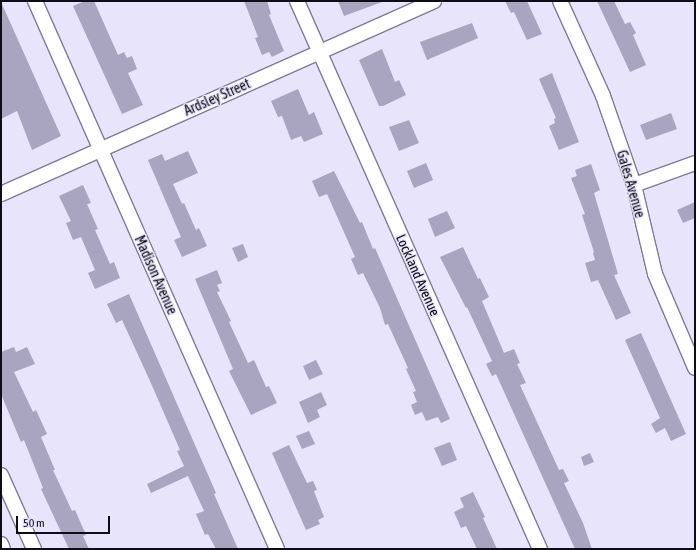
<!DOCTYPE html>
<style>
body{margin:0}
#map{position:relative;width:696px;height:550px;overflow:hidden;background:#e8e4fc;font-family:"Asap Condensed",sans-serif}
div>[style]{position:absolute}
.building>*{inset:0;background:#a9a4c0}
.roads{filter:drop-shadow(1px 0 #7f7b95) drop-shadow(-1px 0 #7f7b95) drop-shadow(0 1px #7f7b95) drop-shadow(0 -1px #7f7b95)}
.minor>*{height:14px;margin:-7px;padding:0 7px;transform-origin:7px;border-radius:7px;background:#fff}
span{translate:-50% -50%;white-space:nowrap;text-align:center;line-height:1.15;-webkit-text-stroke:3px #e8e4fc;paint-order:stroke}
.street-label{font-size:14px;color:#0e0c16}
.frame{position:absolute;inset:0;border:2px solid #0e0c16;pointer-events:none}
.scale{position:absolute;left:16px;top:516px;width:94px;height:18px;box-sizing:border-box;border:2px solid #0e0c16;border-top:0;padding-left:5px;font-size:12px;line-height:14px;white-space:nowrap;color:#0e0c16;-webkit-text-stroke:3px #e8e4fc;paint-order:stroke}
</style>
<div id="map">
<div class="building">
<i style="clip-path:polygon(85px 1px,94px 1px,118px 55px,124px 52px,127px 58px,132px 56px,137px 69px,128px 73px,143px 105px,122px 114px,73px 6px)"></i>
<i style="clip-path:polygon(244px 1px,267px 1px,271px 14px,269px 15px,284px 51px,272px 57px,269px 52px,262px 55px,255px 38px,258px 37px)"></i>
<i style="clip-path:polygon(338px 1px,382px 1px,382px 2px,344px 16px)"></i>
<i style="clip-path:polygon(505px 1px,527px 1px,542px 34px,527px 40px,514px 12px,511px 13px)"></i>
<i style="clip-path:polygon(597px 1px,614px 1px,625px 24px,630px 22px,636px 33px,633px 35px,646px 65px,630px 72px)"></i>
<i style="clip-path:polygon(1px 2px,61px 136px,32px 150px,17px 111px,1px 119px)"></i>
<i style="clip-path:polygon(472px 23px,478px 38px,427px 60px,420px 42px)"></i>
<i style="clip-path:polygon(382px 49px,395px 82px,399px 80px,406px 95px,383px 106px,379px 106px,359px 60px)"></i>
<i style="clip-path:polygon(552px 73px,579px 142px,559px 150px,549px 126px,555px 123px,554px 119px,556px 118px,539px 79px)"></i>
<i style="clip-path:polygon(298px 89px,309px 115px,314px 112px,323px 134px,304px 142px,301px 136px,291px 140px,282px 116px,278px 117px,271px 101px)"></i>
<i style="clip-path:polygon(671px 113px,677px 129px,646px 140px,640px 125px)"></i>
<i style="clip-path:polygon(409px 120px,419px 143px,399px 151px,389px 127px)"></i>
<i style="clip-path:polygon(188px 151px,198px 173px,173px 184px,182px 204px,184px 203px,196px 230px,199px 228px,207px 246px,182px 257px,174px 240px,181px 237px,148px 160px,162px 154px,165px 161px)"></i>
<i style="clip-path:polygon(426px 163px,433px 180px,414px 188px,407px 171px)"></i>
<i style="clip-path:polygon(591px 164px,600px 190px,594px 193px,618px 274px,614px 275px,631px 313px,616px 320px,598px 280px,591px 282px,585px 263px,595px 260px,593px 253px,594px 252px,582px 215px,585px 214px,571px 178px,577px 176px,575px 170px)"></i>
<i style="clip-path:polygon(334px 171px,360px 223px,362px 222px,373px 249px,375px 248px,450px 419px,441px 423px,438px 417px,426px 421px,422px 412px,415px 415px,411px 405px,417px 402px,413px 392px,416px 391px,406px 369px,408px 368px,388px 324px,385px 325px,380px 308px,363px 273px,358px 275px,351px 259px,355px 257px,327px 194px,319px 197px,312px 181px)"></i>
<i style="clip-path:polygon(83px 185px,91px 203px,87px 204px,98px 229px,95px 230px,110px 264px,114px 262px,120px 278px,95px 289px,88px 273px,95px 270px,81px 237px,73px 240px,66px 223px,71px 221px,59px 196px)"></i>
<i style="clip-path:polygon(695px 202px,695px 218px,683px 223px,677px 210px)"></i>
<i style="clip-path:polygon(447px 211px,455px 228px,435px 237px,428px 219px)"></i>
<i style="clip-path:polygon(243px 244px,248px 257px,238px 262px,232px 248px)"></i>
<i style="clip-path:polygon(463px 247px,478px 279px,480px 278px,489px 297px,482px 301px,504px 353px,514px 349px,520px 363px,517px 364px,526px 383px,520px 385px,559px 470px,563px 469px,569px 481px,564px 483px,583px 523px,592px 549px,575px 549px,496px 374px,492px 376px,486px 364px,492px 361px,467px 307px,466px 308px,440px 257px)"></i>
<i style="clip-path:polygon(217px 270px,222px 283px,217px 285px,220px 291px,217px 292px,231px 321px,229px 322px,248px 363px,254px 360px,266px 387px,269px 386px,277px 403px,251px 415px,229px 371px,233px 369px,195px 279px)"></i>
<i style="clip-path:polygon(129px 294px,216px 493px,214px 494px,238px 549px,216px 549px,208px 534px,205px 535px,196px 514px,204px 511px,188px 476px,151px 493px,147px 484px,184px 466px,177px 451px,180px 450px,150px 381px,122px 320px,116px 323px,107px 304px)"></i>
<i style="clip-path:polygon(641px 333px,686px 434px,671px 441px,665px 428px,656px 433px,651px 424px,660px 418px,625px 340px)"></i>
<i style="clip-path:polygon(14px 347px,16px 352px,27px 347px,35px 364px,14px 372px,33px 412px,36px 410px,47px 434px,41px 437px,55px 470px,53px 470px,72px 511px,75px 510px,86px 535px,83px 536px,89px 549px,69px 549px,41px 489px,43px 488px,24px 440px,21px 442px,1px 394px,1px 352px)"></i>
<i style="clip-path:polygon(316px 360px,323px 374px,309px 380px,303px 366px)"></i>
<i style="clip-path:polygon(321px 392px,327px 405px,317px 410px,320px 417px,308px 423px,299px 402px)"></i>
<i style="clip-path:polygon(309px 431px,315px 444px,302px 449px,296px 436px)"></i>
<i style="clip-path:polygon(450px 442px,457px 460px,442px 466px,434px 448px)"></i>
<i style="clip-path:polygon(289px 445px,307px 483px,313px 481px,317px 490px,314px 491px,324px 517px,318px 520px,320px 524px,306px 530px,272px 453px)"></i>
<i style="clip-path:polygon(590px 453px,594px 462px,584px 466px,581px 457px)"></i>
<i style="clip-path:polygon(473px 492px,485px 517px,483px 518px,497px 549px,477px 549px,466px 526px,461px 528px,454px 512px,464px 507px,460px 498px)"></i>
</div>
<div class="roads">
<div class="minor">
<i style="left:35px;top:1px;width:599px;rotate:66.17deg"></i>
<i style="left:297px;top:1px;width:599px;rotate:66.09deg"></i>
<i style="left:560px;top:1px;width:104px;rotate:65.6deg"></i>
<i style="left:603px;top:96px;width:94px;rotate:70.8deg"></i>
<i style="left:634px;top:185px;width:91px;rotate:76.7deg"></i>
<i style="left:655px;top:274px;width:102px;rotate:66.9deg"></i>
<i style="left:634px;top:185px;width:65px;rotate:-19.8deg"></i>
<i style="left:1px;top:194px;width:474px;rotate:-24deg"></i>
<i style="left:1px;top:475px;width:81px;rotate:66deg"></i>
<i style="left:1px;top:544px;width:5px;rotate:68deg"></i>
</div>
</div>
<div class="street-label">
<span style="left:217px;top:97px;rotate:-24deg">Ardsley Street</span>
<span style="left:631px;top:184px;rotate:74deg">Gales Avenue</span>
<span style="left:156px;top:275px;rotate:66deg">Madison Avenue</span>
<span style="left:418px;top:275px;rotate:66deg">Lockland Avenue</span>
</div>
<div class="frame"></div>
<div class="scale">50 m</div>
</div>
